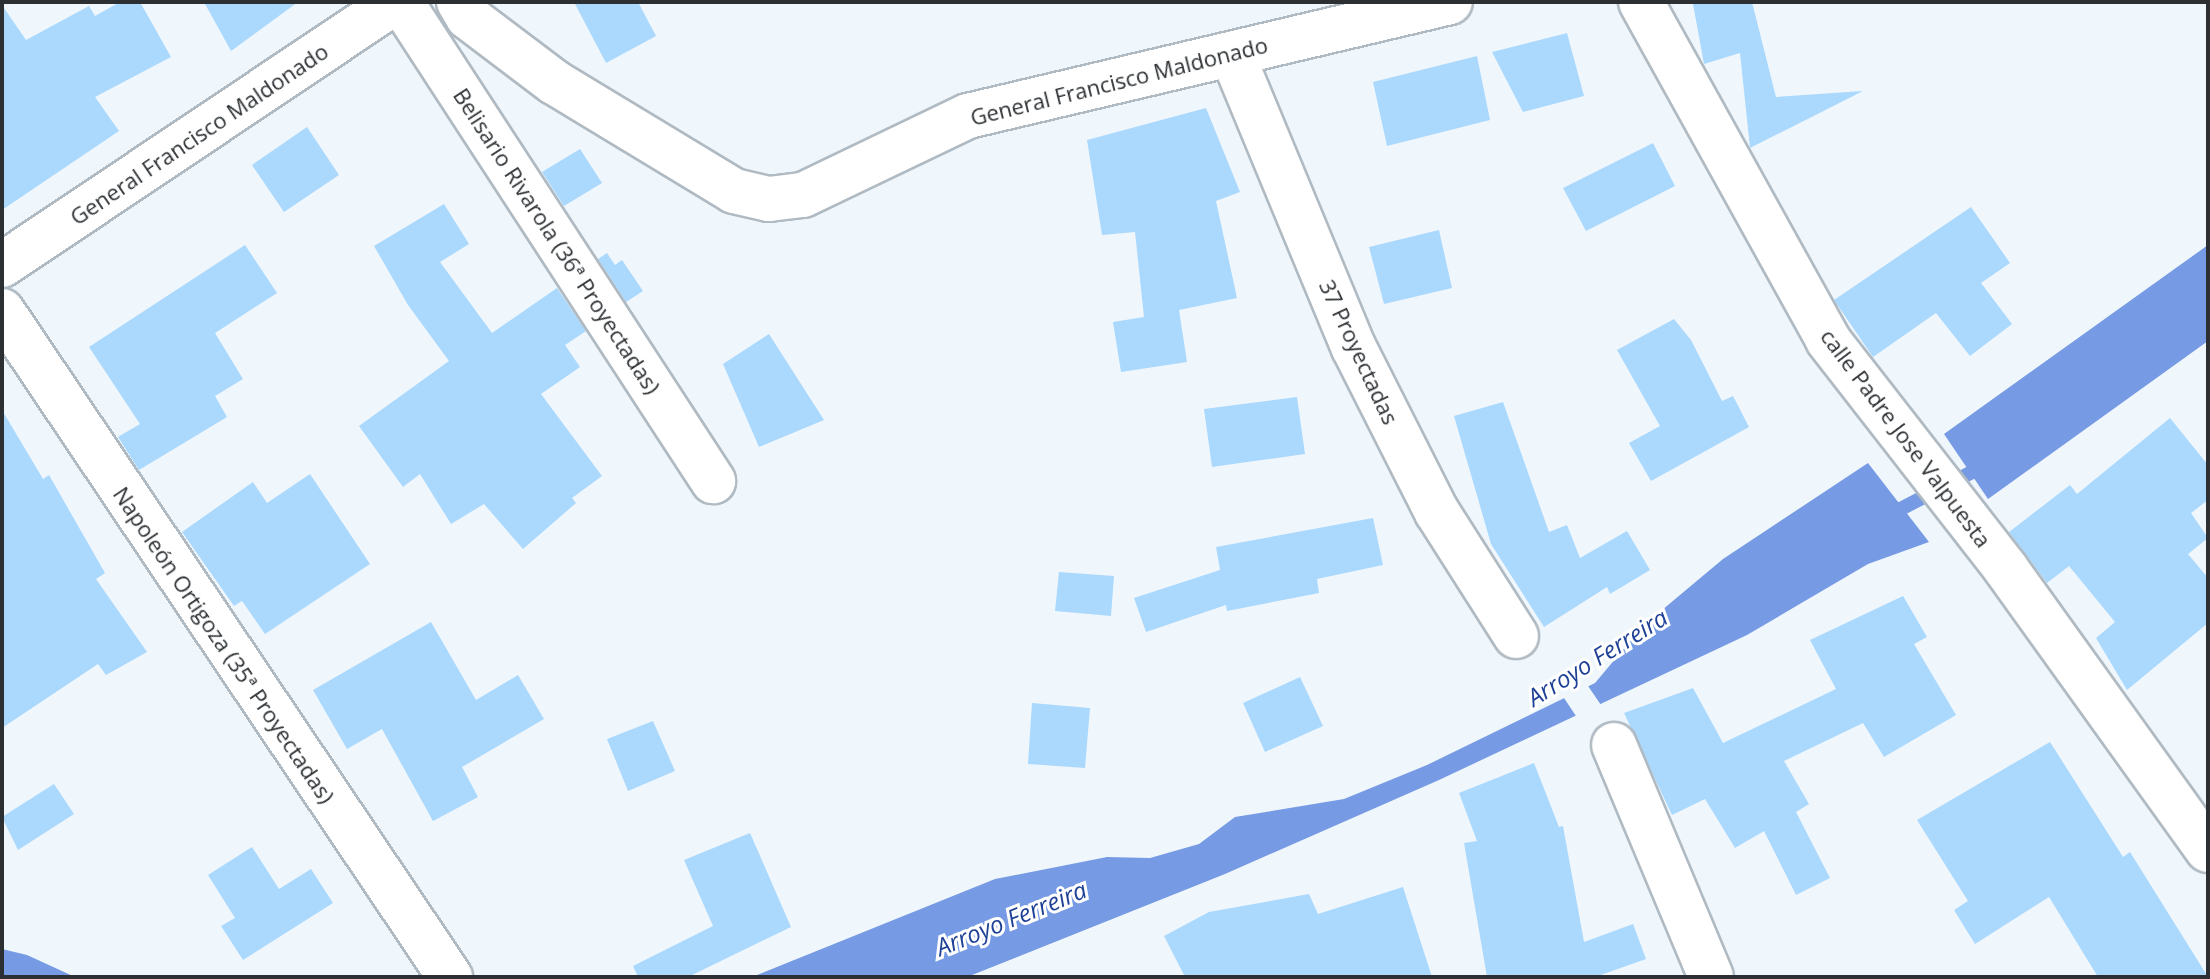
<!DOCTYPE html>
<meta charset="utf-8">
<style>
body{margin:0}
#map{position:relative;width:2210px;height:979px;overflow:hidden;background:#eff7fd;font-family:"Open Sans",sans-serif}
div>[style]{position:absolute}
.water>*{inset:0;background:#769ae3}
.pier>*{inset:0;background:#eff7fd}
.stream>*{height:14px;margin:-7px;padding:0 7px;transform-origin:7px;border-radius:7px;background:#769ae3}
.building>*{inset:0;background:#abd8fd}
.roads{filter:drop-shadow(2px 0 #b0bac2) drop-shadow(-2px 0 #b0bac2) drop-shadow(0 2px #b0bac2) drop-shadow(0 -2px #b0bac2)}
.minor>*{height:44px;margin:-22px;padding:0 22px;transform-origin:22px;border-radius:22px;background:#fff}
.tertiary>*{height:44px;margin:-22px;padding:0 22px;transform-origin:22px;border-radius:22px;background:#fff}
span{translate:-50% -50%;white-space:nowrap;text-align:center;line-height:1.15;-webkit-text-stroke:6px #fff;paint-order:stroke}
.street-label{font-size:22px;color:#2c3033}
.water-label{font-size:24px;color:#1e4197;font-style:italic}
.frame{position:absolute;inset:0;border:4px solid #2c3033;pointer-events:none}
</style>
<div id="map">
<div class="water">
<i style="clip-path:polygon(2208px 245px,2208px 341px,1988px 499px,1944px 434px)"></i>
<i style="clip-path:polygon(1868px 463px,1929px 542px,1868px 564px,1747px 635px,1439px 780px,1225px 874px,967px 977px,752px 977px,995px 879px,1107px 857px,1150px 858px,1199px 844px,1235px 817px,1344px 799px,1427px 765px,1595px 683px,1643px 626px,1723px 559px)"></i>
<i style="clip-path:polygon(2px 949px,27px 955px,75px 977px,2px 977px)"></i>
</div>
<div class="pier">
<i style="clip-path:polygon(1586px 683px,1603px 708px,1578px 719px,1562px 695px)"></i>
</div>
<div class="stream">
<i style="left:1887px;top:516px;width:111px;rotate:-27.3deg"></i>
</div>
<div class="building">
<i style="clip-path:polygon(120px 2px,140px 2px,171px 57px,95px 97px,119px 131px,2px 210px,2px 5px,26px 40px,89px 6px,95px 16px)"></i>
<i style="clip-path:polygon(204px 2px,298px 2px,231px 51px)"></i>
<i style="clip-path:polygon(574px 2px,638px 2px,656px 36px,606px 63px)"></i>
<i style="clip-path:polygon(1752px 2px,1776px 97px,1863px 91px,1750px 148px,1740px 53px,1704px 64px,1693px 4px)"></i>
<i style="clip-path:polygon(1567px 33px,1584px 96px,1523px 112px,1492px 52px)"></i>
<i style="clip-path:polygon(1477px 56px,1490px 120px,1387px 146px,1373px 82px)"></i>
<i style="clip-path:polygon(1206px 108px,1240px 192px,1216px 201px,1237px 298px,1179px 310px,1187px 362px,1121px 372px,1113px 322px,1144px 317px,1135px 232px,1102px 235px,1087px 140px)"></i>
<i style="clip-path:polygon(307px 127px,339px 175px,284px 212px,252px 165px)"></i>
<i style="clip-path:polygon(1653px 143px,1675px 186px,1586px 231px,1563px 188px)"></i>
<i style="clip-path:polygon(580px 149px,602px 183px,564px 206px,542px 172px)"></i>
<i style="clip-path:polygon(444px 204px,469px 244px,440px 262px,492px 333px,557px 288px,586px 331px,565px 345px,580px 367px,541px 394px,602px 476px,572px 498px,576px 503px,523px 549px,484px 504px,451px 524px,420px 474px,403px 487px,359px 426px,449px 361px,408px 305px,374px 246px)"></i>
<i style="clip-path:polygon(1971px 207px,2010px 263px,1981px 283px,2012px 324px,1970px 356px,1936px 313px,1873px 357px,1834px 300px)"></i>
<i style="clip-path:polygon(1439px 230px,1452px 288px,1384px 304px,1369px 247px)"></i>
<i style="clip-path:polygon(245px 245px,277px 293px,215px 333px,243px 379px,215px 396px,227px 417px,139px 470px,118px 437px,140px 424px,89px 347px)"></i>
<i style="clip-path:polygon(607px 253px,615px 265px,622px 260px,643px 291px,626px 302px,598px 259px)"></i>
<i style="clip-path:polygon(1674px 319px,1691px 340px,1722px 401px,1733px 396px,1749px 427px,1651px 481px,1629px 443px,1660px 426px,1617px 350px)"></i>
<i style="clip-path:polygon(769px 334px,824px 420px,759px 447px,723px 364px)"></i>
<i style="clip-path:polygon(1297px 397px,1305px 454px,1212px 467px,1204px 409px)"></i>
<i style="clip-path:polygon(1503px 402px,1549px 532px,1567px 525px,1580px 558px,1627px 531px,1650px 570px,1610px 594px,1607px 587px,1544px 627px,1491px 544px,1454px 416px)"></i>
<i style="clip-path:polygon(2px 410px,43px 479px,49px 475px,105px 573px,96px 579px,147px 652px,106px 675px,98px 664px,2px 728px)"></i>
<i style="clip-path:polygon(2170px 418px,2208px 465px,2208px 500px,2191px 513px,2208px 538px,2188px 554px,2208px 578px,2208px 623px,2127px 690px,2096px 638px,2115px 622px,2069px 566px,2047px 583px,2009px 532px,2070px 485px,2077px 494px)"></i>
<i style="clip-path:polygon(310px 474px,370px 564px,265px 634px,242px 601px,234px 606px,182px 532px,253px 482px,267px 503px)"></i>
<i style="clip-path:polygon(1373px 518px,1383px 565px,1317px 579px,1319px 593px,1227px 611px,1226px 605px,1146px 632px,1134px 598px,1220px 570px,1216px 547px)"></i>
<i style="clip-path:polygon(1059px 572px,1114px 576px,1111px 616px,1055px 611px)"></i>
<i style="clip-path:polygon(1903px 596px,1927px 637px,1914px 644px,1956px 715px,1884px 757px,1863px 723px,1784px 761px,1809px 804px,1796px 812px,1830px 878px,1796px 895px,1764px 831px,1735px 848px,1705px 799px,1672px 815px,1624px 713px,1693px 688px,1723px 743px,1836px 689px,1810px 640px)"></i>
<i style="clip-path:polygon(431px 622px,476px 700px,518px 675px,544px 719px,462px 767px,478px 797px,433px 821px,382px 729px,347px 749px,313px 690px)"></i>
<i style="clip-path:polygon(1300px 677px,1323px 726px,1265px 752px,1243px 703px)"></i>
<i style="clip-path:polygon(1032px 703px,1090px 708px,1085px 768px,1028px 764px)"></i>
<i style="clip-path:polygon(653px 721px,675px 771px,628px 791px,607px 739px)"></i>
<i style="clip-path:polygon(2050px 742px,2123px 857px,2130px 852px,2208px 977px,2098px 977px,2049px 897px,1975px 944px,1954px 910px,1968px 901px,1917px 820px)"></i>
<i style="clip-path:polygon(1534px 763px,1559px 827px,1563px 826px,1584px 942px,1633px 924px,1646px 959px,1595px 977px,1487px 977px,1464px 843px,1477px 841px,1459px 793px)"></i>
<i style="clip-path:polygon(54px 784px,74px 814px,18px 850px,2px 817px)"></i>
<i style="clip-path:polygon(750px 833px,791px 927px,688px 977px,638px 977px,633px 966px,713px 926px,684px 860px)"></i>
<i style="clip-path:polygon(252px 847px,279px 889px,311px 869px,333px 903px,243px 960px,221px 926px,235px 918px,208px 875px)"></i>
<i style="clip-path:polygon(1403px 887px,1432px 977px,1185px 977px,1164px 936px,1209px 912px,1309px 894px,1318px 914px)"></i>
</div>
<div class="roads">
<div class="minor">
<i style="left:401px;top:2px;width:572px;rotate:56.92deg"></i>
<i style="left:1232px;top:54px;width:318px;rotate:67.5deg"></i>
<i style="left:1354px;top:348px;width:184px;rotate:63.2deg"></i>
<i style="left:1437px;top:512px;width:147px;rotate:57.5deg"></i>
<i style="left:2px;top:265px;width:473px;rotate:-33.8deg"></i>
<i style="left:2px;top:311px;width:803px;rotate:56.07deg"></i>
<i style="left:1614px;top:745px;width:251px;rotate:67.3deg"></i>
</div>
<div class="tertiary">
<i style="left:459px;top:2px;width:17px;rotate:59deg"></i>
<i style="left:468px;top:17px;width:108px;rotate:37.1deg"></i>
<i style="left:554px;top:82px;width:210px;rotate:31.2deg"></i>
<i style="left:734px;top:191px;width:36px;rotate:13deg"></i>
<i style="left:769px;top:199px;width:34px;rotate:-7deg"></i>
<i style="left:803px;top:195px;width:183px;rotate:-25.6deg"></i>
<i style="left:968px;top:116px;width:495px;rotate:-13.3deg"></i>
<i style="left:1641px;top:2px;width:386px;rotate:61deg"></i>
<i style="left:1828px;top:340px;width:290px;rotate:52.1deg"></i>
<i style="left:2006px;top:569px;width:346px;rotate:54.3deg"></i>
</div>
</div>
<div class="street-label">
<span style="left:1119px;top:81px;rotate:-14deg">General Francisco Maldonado</span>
<span style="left:199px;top:134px;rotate:-34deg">General Francisco Maldonado</span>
<span style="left:557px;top:241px;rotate:57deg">Belisario Rivarola (36ª Proyectadas)</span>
<span style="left:1359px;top:352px;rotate:65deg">37 Proyectadas</span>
<span style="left:1906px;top:438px;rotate:53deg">calle Padre Jose Valpuesta</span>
<span style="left:224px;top:645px;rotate:56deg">Napoleón Ortigoza (35ª Proyectadas)</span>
</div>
<div class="water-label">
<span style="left:1597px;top:657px;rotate:-32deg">Arroyo Ferreira</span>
<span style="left:1011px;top:918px;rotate:-22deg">Arroyo Ferreira</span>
</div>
<div class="frame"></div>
</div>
